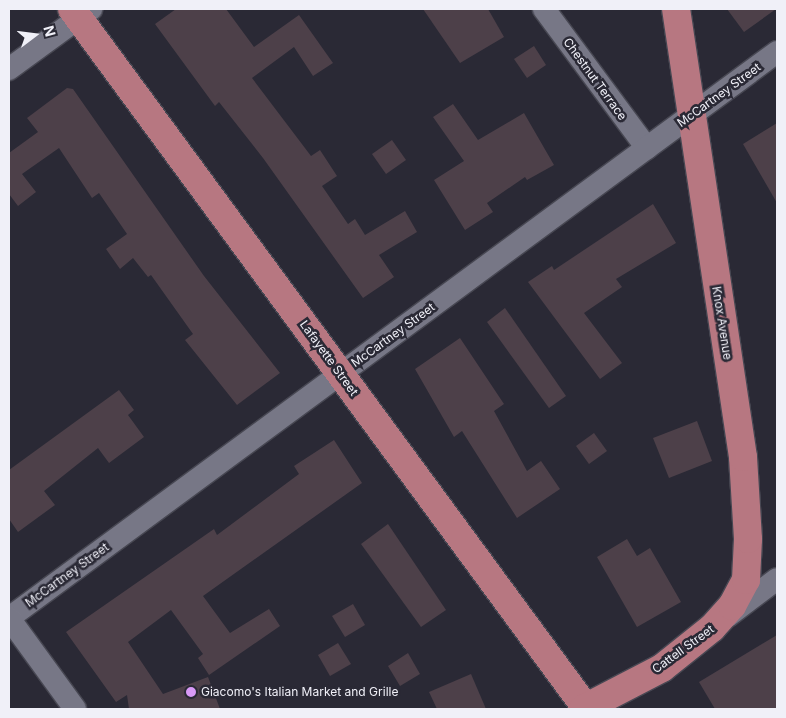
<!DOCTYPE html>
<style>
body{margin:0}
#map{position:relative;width:786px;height:718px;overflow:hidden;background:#2a2935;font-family:Inter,sans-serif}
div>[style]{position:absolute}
.building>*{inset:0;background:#4d4049}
.roads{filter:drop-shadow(1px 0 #474752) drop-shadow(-1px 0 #474752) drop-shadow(0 1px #474752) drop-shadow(0 -1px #474752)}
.street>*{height:22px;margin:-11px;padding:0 11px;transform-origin:11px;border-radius:11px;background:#777786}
.primary>*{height:28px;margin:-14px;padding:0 14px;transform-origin:14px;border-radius:14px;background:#b77781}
.dots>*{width:14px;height:14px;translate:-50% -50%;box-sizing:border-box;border:2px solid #2a2935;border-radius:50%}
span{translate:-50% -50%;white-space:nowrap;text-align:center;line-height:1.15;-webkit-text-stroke:5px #2a2935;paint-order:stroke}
.street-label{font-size:12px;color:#f0f0f8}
.poi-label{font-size:12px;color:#f0f0f8}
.left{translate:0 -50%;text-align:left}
.frame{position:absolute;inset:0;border:10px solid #f0f0f8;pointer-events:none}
.north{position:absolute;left:10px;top:10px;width:50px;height:50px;-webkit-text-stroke:4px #2a2935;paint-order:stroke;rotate:75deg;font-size:14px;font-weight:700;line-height:20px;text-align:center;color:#f0f0f8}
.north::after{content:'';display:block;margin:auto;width:18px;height:22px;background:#f0f0f8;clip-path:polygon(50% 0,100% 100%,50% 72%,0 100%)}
</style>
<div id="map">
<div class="building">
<i style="clip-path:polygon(176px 9px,226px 9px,254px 47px,299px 15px,333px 63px,313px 76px,294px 47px,252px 78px,311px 156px,320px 150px,337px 176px,322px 186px,348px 224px,355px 219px,365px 235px,405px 211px,417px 232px,379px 255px,394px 277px,363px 298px,263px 158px,219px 102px,215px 106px,155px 24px)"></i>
<i style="clip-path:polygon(423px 9px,488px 9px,504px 37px,460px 63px)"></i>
<i style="clip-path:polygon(727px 9px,776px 9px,744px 32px)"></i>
<i style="clip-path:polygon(534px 46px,546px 65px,527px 78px,514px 59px)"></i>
<i style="clip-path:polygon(67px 88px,73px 89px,204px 276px,280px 373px,237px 405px,185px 340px,193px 334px,151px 275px,148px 277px,133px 258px,120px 269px,106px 249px,127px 234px,99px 193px,92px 198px,59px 148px,22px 174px,36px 192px,18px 206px,9px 194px,9px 153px,38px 132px,27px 118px)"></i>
<i style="clip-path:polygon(453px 104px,478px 140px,524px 113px,554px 165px,527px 180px,525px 177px,487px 203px,493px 212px,465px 230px,434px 180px,464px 161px,433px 117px)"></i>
<i style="clip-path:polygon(777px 123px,777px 203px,743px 144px)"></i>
<i style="clip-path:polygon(392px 140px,406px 160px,386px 174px,372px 154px)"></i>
<i style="clip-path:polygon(653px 204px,676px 243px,616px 279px,622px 287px,584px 313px,622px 363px,600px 379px,528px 282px,552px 266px,554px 270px)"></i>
<i style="clip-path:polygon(505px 308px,566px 396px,549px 408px,487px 322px)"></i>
<i style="clip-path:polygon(460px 338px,504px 404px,494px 411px,527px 471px,541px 461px,560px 489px,517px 518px,462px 431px,454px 437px,415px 369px)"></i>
<i style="clip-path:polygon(119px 390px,134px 410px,128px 415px,144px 437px,109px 463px,98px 448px,44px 491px,55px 505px,18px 532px,9px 519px,9px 470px)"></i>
<i style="clip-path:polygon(697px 421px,712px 461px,669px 478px,653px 438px)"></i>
<i style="clip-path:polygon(594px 433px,607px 451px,589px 464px,576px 446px)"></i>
<i style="clip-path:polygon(334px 440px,362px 483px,203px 596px,230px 633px,269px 609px,280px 626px,209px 675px,198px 658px,203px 654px,171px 610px,128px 642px,163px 694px,208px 677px,220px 709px,129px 709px,127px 695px,116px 702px,66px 632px,214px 529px,217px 535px,299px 474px,294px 466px)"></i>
<i style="clip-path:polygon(388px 524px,446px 610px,421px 627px,361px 544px)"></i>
<i style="clip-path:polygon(627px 539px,637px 556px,650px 548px,681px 602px,637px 627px,597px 557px)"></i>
<i style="clip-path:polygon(353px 604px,365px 625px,345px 637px,332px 616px)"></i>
<i style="clip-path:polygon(777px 635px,777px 709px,715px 709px,699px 682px)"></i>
<i style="clip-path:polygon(338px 643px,351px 664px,330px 676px,318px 655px)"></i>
<i style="clip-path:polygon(408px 653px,420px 674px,400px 686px,388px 666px)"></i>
<i style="clip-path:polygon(471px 674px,486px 709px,437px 709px,429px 692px)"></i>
</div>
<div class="roads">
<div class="street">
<i style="left:544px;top:9px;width:173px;rotate:53.5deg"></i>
<i style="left:9px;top:69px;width:102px;rotate:-36.2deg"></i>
<i style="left:728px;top:616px;width:61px;rotate:-37.1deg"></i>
<i style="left:9px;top:618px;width:954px;rotate:-36.39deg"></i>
<i style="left:9px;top:618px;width:112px;rotate:54deg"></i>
</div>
<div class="primary">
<i style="left:72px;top:9px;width:868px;rotate:53.67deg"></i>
<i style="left:583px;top:709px;width:89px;rotate:-27.4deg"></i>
<i style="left:662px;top:668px;width:64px;rotate:-38.7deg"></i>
<i style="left:712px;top:628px;width:30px;rotate:-48deg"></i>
<i style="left:732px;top:606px;width:30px;rotate:-62deg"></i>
<i style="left:746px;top:580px;width:41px;rotate:-87.2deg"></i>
<i style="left:748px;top:539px;width:82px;rotate:-93.5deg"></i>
<i style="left:743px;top:457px;width:453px;rotate:-98.5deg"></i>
</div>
</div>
<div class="dots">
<i style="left:191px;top:692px;background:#d99af7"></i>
</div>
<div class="street-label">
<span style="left:595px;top:79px;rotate:54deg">Chestnut Terrace</span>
<span style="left:719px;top:95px;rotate:-36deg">McCartney Street</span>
<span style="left:722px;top:323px;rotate:81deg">Knox Avenue</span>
<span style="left:393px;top:335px;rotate:-36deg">McCartney Street</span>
<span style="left:329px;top:358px;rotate:54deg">Lafayette Street</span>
<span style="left:67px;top:575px;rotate:-36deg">McCartney Street</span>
<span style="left:683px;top:649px;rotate:-36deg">Cattell Street</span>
</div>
<div class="poi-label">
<span class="left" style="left:201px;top:692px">Giacomo's Italian Market and Grille</span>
</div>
<div class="frame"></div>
<div class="north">N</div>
</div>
